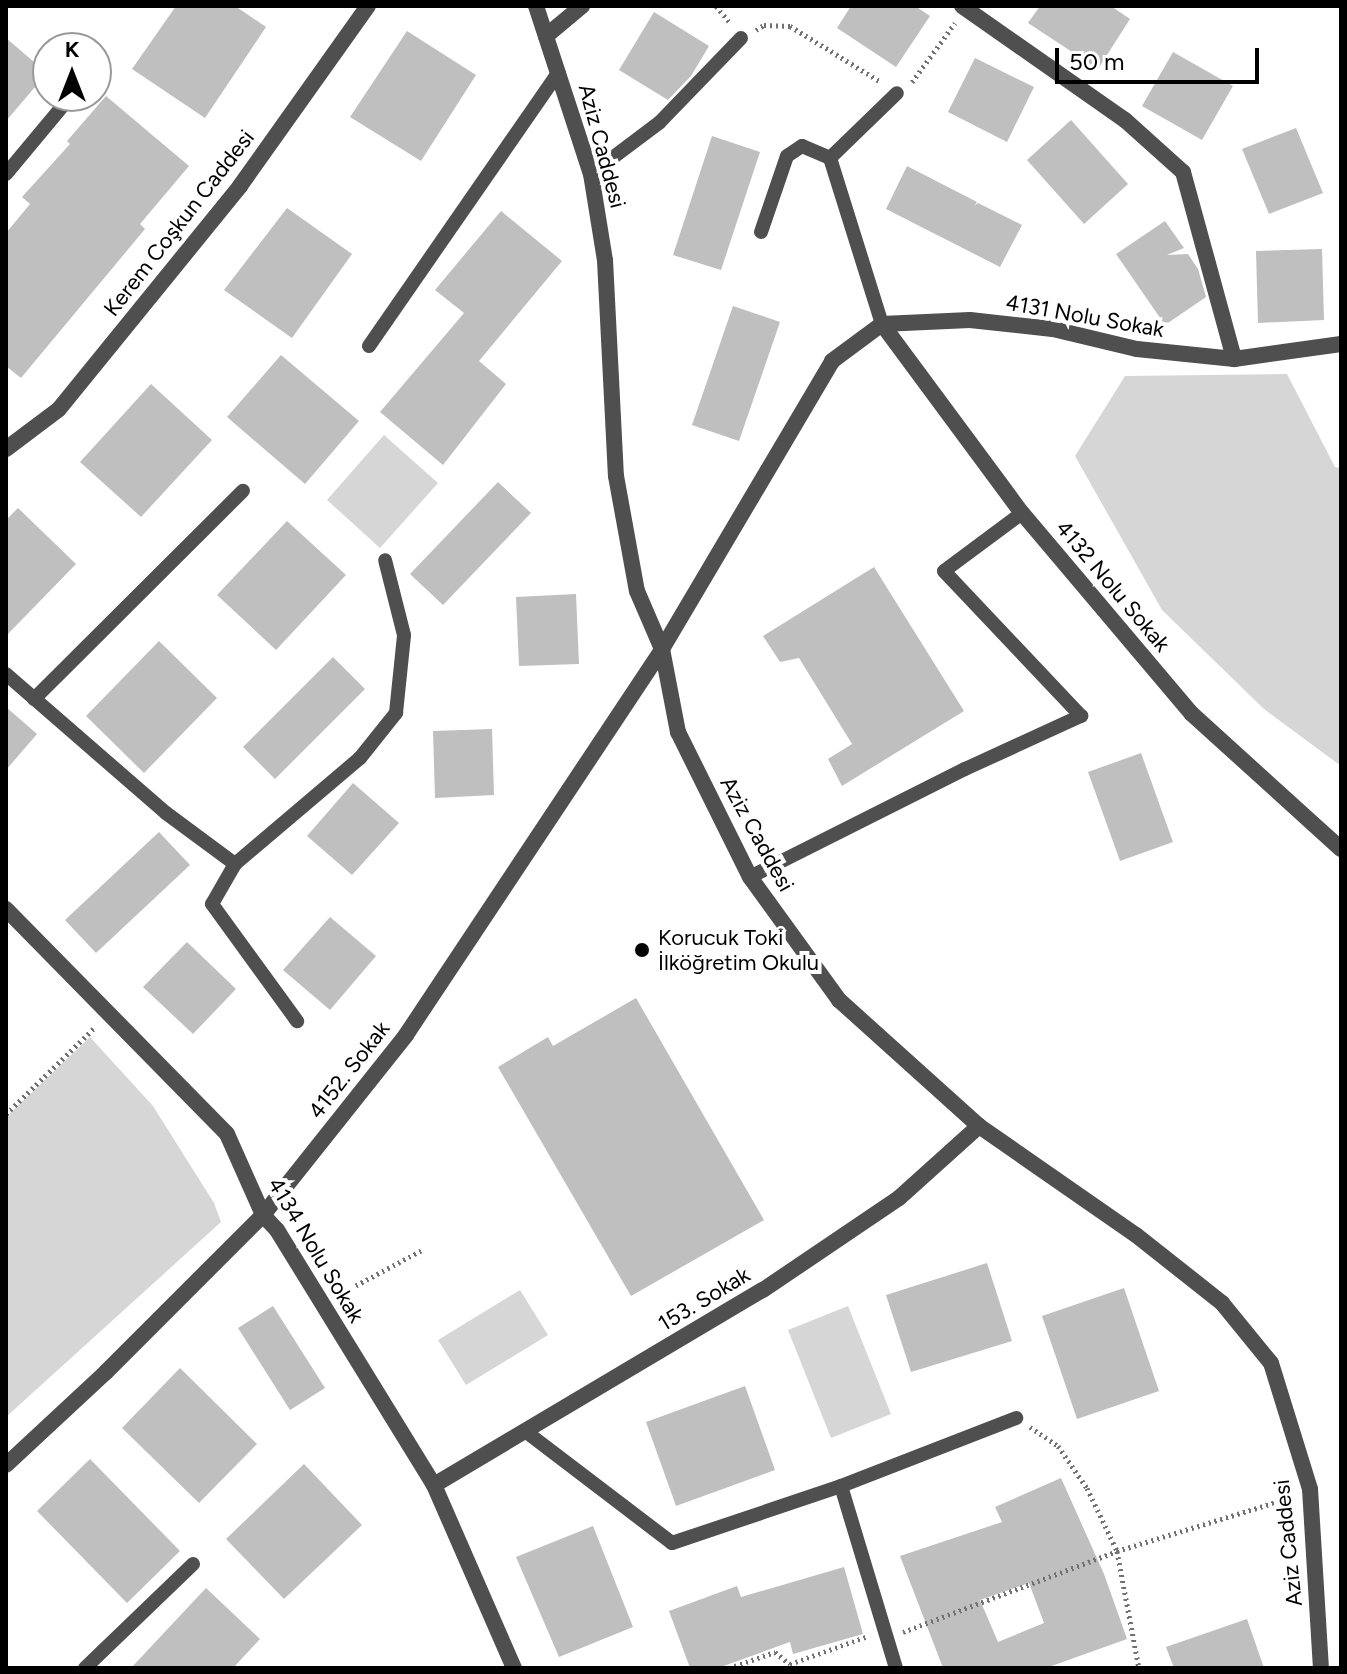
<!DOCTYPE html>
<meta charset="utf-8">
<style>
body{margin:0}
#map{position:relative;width:1347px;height:1674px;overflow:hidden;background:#fff;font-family:Figtree,sans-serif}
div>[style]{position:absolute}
.green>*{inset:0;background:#d6d6d6}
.building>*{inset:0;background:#bfbfbf}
.path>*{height:5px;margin-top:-2.5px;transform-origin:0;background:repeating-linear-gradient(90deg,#717171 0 2px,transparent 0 6px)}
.service>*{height:14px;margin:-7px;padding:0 7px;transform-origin:7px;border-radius:7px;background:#4f4f4f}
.minor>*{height:16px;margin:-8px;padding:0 8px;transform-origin:8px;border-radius:8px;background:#4f4f4f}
.tertiary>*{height:16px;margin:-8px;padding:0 8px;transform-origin:8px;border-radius:8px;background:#4f4f4f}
.dots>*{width:22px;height:22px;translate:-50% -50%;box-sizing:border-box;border:4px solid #fff;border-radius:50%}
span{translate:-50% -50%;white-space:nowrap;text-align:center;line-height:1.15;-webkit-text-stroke:8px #fff;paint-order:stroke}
.street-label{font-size:22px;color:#000}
.poi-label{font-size:22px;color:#000}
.left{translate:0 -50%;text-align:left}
.frame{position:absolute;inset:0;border:8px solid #000;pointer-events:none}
.north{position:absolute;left:32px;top:32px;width:80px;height:80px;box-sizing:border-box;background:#fff;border:2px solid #999;border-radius:50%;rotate:0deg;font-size:22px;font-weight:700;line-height:32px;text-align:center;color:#000}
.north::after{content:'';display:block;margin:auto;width:28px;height:36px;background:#000;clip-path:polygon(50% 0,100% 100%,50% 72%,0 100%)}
.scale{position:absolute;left:1055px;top:48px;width:204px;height:36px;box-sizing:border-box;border:4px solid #000;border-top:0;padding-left:10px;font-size:24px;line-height:28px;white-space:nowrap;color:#000;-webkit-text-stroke:6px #fff;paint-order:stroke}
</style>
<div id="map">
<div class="green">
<i style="clip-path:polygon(1287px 374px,1335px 467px,1341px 468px,1341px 766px,1264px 709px,1162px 610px,1075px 456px,1125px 376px)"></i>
<i style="clip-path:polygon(384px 435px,438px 483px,380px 548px,327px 500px)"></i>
<i style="clip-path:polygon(90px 1037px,153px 1106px,214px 1203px,221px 1222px,6px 1417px,6px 1117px)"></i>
<i style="clip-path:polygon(520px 1290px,548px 1335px,466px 1385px,438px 1340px)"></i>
<i style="clip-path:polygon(848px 1306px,891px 1414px,831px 1438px,788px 1330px)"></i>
</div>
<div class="building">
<i style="clip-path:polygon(176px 6px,235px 6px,266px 27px,205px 118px,132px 69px)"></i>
<i style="clip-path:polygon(851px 6px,915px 6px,930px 16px,896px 67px,837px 28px)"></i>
<i style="clip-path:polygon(1040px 6px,1111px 6px,1130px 19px,1098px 69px,1028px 23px)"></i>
<i style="clip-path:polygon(654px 12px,709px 46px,691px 76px,668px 100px,619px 70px)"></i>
<i style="clip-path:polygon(407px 31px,476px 75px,421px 161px,350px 117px)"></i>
<i style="clip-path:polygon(6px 38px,47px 73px,6px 121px)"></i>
<i style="clip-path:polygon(1173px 52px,1233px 86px,1202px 140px,1142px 106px)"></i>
<i style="clip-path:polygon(975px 58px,1034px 87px,1007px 142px,948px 112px)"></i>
<i style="clip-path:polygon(106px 96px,189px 166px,140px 224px,145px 229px,21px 378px,6px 366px,6px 233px,30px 204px,22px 197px,70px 144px,67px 141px)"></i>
<i style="clip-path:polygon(1071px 120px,1128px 184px,1084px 224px,1027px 160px)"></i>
<i style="clip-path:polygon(1296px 128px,1323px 193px,1269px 214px,1242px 149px)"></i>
<i style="clip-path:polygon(712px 136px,760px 152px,721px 270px,673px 255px)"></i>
<i style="clip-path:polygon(907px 166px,977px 202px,974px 206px,978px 203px,1022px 225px,1000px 267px,886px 209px)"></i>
<i style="clip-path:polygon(287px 208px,352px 254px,292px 338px,224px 290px)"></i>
<i style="clip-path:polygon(501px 211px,562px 261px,479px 361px,506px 384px,443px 465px,380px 412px,464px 313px,435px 290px)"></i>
<i style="clip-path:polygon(1165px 221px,1184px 248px,1167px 255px,1188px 254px,1198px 269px,1206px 297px,1165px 325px,1116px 254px)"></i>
<i style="clip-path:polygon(1322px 249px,1324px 320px,1258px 323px,1256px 251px)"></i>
<i style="clip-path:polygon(733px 306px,780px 322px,739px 441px,692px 425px)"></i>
<i style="clip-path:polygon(281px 355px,359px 421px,305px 484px,227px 417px)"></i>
<i style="clip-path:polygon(151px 384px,212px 440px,141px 517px,80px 462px)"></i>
<i style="clip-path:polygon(498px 482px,531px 513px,443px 605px,410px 574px)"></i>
<i style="clip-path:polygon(18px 508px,76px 564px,6px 636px,6px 520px)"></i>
<i style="clip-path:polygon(287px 521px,346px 575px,276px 650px,217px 595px)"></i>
<i style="clip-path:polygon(874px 567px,964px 711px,842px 786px,828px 759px,852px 744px,799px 658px,780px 662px,763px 636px)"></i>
<i style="clip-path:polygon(576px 594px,579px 664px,519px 666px,516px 597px)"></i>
<i style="clip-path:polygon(159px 641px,217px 698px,144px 773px,86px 716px)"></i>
<i style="clip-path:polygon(333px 657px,365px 689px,275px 779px,243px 747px)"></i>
<i style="clip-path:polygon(6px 707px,37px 734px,6px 770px)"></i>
<i style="clip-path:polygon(492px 729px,494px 795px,435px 798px,433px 731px)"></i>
<i style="clip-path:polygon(1141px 753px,1173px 842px,1120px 861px,1088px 772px)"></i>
<i style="clip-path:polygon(353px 783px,399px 823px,352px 875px,307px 836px)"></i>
<i style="clip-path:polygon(159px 832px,190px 865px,96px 953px,65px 920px)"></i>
<i style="clip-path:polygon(330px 917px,376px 956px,330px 1010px,283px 970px)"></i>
<i style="clip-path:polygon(187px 942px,236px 989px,193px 1034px,143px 987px)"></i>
<i style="clip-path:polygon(636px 998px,764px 1220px,631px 1296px,498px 1067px,548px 1037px,553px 1046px)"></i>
<i style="clip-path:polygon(987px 1263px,1012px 1341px,911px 1372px,886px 1295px)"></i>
<i style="clip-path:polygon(1124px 1288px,1159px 1391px,1077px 1419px,1042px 1316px)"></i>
<i style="clip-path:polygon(273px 1306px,325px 1388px,290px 1410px,238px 1328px)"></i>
<i style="clip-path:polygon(180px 1368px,257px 1444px,199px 1503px,122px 1428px)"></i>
<i style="clip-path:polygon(745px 1386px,775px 1470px,676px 1506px,646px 1422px)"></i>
<i style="clip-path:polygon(90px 1459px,180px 1551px,127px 1603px,37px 1511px)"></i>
<i style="clip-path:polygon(304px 1464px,362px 1525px,284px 1599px,226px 1539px)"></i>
<i style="clip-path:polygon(evenodd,1061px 1478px,1104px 1574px,1127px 1639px,1046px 1668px,943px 1668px,900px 1556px,1002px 1522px,995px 1507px,1061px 1478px,1029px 1583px,1044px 1623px,998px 1642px,980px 1600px,1029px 1583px)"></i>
<i style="clip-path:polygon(593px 1526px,633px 1627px,559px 1657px,516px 1557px)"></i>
<i style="clip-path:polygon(844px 1567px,863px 1634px,793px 1654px,790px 1642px,718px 1668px,690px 1668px,669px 1611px,737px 1586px,741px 1597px)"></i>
<i style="clip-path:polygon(206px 1588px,260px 1639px,233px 1668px,131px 1668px)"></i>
<i style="clip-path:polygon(1247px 1619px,1264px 1668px,1174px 1668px,1166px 1647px)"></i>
</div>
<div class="path">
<i style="left:716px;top:6px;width:23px;rotate:50deg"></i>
<i style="left:756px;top:30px;width:9px;rotate:-32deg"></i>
<i style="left:764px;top:25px;width:26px;rotate:2deg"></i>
<i style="left:790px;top:26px;width:107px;rotate:31.6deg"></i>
<i style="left:912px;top:82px;width:73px;rotate:-53.9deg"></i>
<i style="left:6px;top:1114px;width:123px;rotate:-44.3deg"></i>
<i style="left:340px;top:1294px;width:95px;rotate:-28.2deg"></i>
<i style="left:1030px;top:1427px;width:34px;rotate:34deg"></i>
<i style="left:1058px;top:1446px;width:51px;rotate:55.4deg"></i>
<i style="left:1087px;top:1488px;width:70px;rotate:64.5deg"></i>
<i style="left:1117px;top:1551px;width:119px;rotate:79.4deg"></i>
<i style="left:903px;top:1632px;width:229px;rotate:-20.7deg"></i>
<i style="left:1117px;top:1551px;width:177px;rotate:-17.1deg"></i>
<i style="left:729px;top:1668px;width:49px;rotate:-19.2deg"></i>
<i style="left:775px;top:1652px;width:19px;rotate:39deg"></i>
<i style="left:790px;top:1664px;width:83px;rotate:-19.7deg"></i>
</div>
<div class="service">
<i style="left:6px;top:174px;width:102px;rotate:-50.2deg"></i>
<i style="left:591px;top:174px;width:85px;rotate:-36.9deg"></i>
<i style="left:659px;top:123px;width:118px;rotate:-46deg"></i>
<i style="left:761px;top:232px;width:80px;rotate:-71.1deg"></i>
<i style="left:787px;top:156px;width:18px;rotate:-34deg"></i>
<i style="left:802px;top:146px;width:30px;rotate:23deg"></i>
<i style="left:882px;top:324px;width:174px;rotate:-107.4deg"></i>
<i style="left:830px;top:158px;width:93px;rotate:-44.1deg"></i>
<i style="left:369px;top:346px;width:333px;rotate:-55.3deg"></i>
<i style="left:6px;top:674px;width:212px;rotate:41deg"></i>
<i style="left:166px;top:813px;width:86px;rotate:36.5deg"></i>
<i style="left:235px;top:864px;width:46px;rotate:119.9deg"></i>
<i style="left:212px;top:904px;width:145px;rotate:54deg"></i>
<i style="left:34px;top:699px;width:295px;rotate:-44.9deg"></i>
<i style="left:235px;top:864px;width:164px;rotate:-40.3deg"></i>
<i style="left:360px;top:758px;width:58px;rotate:-51.3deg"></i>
<i style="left:396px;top:713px;width:78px;rotate:-84.1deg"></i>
<i style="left:404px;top:635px;width:77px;rotate:-104.2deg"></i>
<i style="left:750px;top:877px;width:241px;rotate:-26.7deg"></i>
<i style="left:965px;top:769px;width:128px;rotate:-24.6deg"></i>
<i style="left:1081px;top:716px;width:199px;rotate:-133.4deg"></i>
<i style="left:944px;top:571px;width:97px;rotate:-36.6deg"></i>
<i style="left:525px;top:1431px;width:185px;rotate:37.3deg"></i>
<i style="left:672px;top:1543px;width:178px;rotate:-18.6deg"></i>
<i style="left:841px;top:1486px;width:188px;rotate:-21.2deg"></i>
<i style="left:841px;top:1486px;width:190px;rotate:73.2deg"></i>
<i style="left:85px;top:1668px;width:150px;rotate:-43.9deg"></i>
</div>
<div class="minor">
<i style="left:536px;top:6px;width:177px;rotate:71.9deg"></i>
<i style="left:591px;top:174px;width:87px;rotate:80.8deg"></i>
<i style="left:605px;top:260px;width:216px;rotate:87.1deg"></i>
<i style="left:616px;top:476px;width:117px;rotate:79.7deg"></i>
<i style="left:637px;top:591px;width:63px;rotate:66.7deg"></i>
<i style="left:662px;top:649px;width:85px;rotate:79.1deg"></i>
<i style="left:678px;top:732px;width:162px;rotate:63.6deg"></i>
<i style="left:750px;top:877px;width:152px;rotate:54.1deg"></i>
<i style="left:839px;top:1000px;width:188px;rotate:42deg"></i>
<i style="left:979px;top:1126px;width:191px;rotate:34.8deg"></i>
<i style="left:1136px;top:1235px;width:110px;rotate:38.3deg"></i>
<i style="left:1222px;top:1303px;width:77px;rotate:50.8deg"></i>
<i style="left:1271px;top:1363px;width:132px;rotate:72.8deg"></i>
<i style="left:1310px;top:1489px;width:179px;rotate:86.5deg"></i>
<i style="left:962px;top:6px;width:199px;rotate:35deg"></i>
<i style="left:1125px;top:120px;width:78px;rotate:41.9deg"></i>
<i style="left:1183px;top:172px;width:194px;rotate:74.7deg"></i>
<i style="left:546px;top:36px;width:47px;rotate:-39.8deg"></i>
<i style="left:882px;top:324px;width:235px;rotate:53.5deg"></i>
<i style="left:1022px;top:513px;width:263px;rotate:49.8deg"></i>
<i style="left:1192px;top:714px;width:201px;rotate:42.2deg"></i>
<i style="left:6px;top:909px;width:315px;rotate:45.5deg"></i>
<i style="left:227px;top:1134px;width:89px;rotate:66deg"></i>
<i style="left:263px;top:1215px;width:21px;rotate:47deg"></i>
<i style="left:277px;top:1230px;width:299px;rotate:58.4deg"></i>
<i style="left:434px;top:1485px;width:200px;rotate:66.4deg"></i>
<i style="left:6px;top:1465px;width:137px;rotate:-42.9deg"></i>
<i style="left:106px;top:1372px;width:222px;rotate:-45deg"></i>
<i style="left:263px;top:1215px;width:230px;rotate:-51.5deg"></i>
<i style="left:406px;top:1035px;width:463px;rotate:-56.4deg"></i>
<i style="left:662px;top:649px;width:334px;rotate:-59.4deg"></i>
<i style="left:832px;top:361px;width:62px;rotate:-36.5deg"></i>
<i style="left:882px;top:324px;width:88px;rotate:-2.6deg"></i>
<i style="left:970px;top:320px;width:83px;rotate:6.2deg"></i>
<i style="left:1053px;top:329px;width:86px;rotate:13.4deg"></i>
<i style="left:1137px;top:349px;width:98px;rotate:5.9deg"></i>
<i style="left:1234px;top:359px;width:108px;rotate:-8deg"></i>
<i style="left:434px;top:1485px;width:382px;rotate:-30.7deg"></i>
<i style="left:763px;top:1290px;width:164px;rotate:-34.1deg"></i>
<i style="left:899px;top:1198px;width:108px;rotate:-42deg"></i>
</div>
<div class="tertiary">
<i style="left:6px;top:449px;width:66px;rotate:-37deg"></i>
<i style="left:59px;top:409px;width:287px;rotate:-50.9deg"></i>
<i style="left:240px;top:186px;width:221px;rotate:-54.6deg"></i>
</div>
<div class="dots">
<i style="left:642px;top:950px;background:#000"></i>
</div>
<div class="street-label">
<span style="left:602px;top:146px;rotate:75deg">Aziz Caddesi</span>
<span style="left:179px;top:223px;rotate:-52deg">Kerem Coşkun Caddesi</span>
<span style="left:1085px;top:316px;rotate:10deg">4131 Nolu Sokak</span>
<span style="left:1113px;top:586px;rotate:50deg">4132 Nolu Sokak</span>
<span style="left:757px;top:834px;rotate:61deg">Aziz Caddesi</span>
<span style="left:349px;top:1070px;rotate:-52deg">4152. Sokak</span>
<span style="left:316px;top:1250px;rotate:59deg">4134 Nolu Sokak</span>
<span style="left:704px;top:1299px;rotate:-31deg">153. Sokak</span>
<span style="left:1288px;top:1543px;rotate:-96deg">Aziz Caddesi</span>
</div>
<div class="poi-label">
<span class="left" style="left:658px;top:950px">Korucuk Toki<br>İlköğretim Okulu</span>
</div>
<div class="frame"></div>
<div class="north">K</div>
<div class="scale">50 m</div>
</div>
